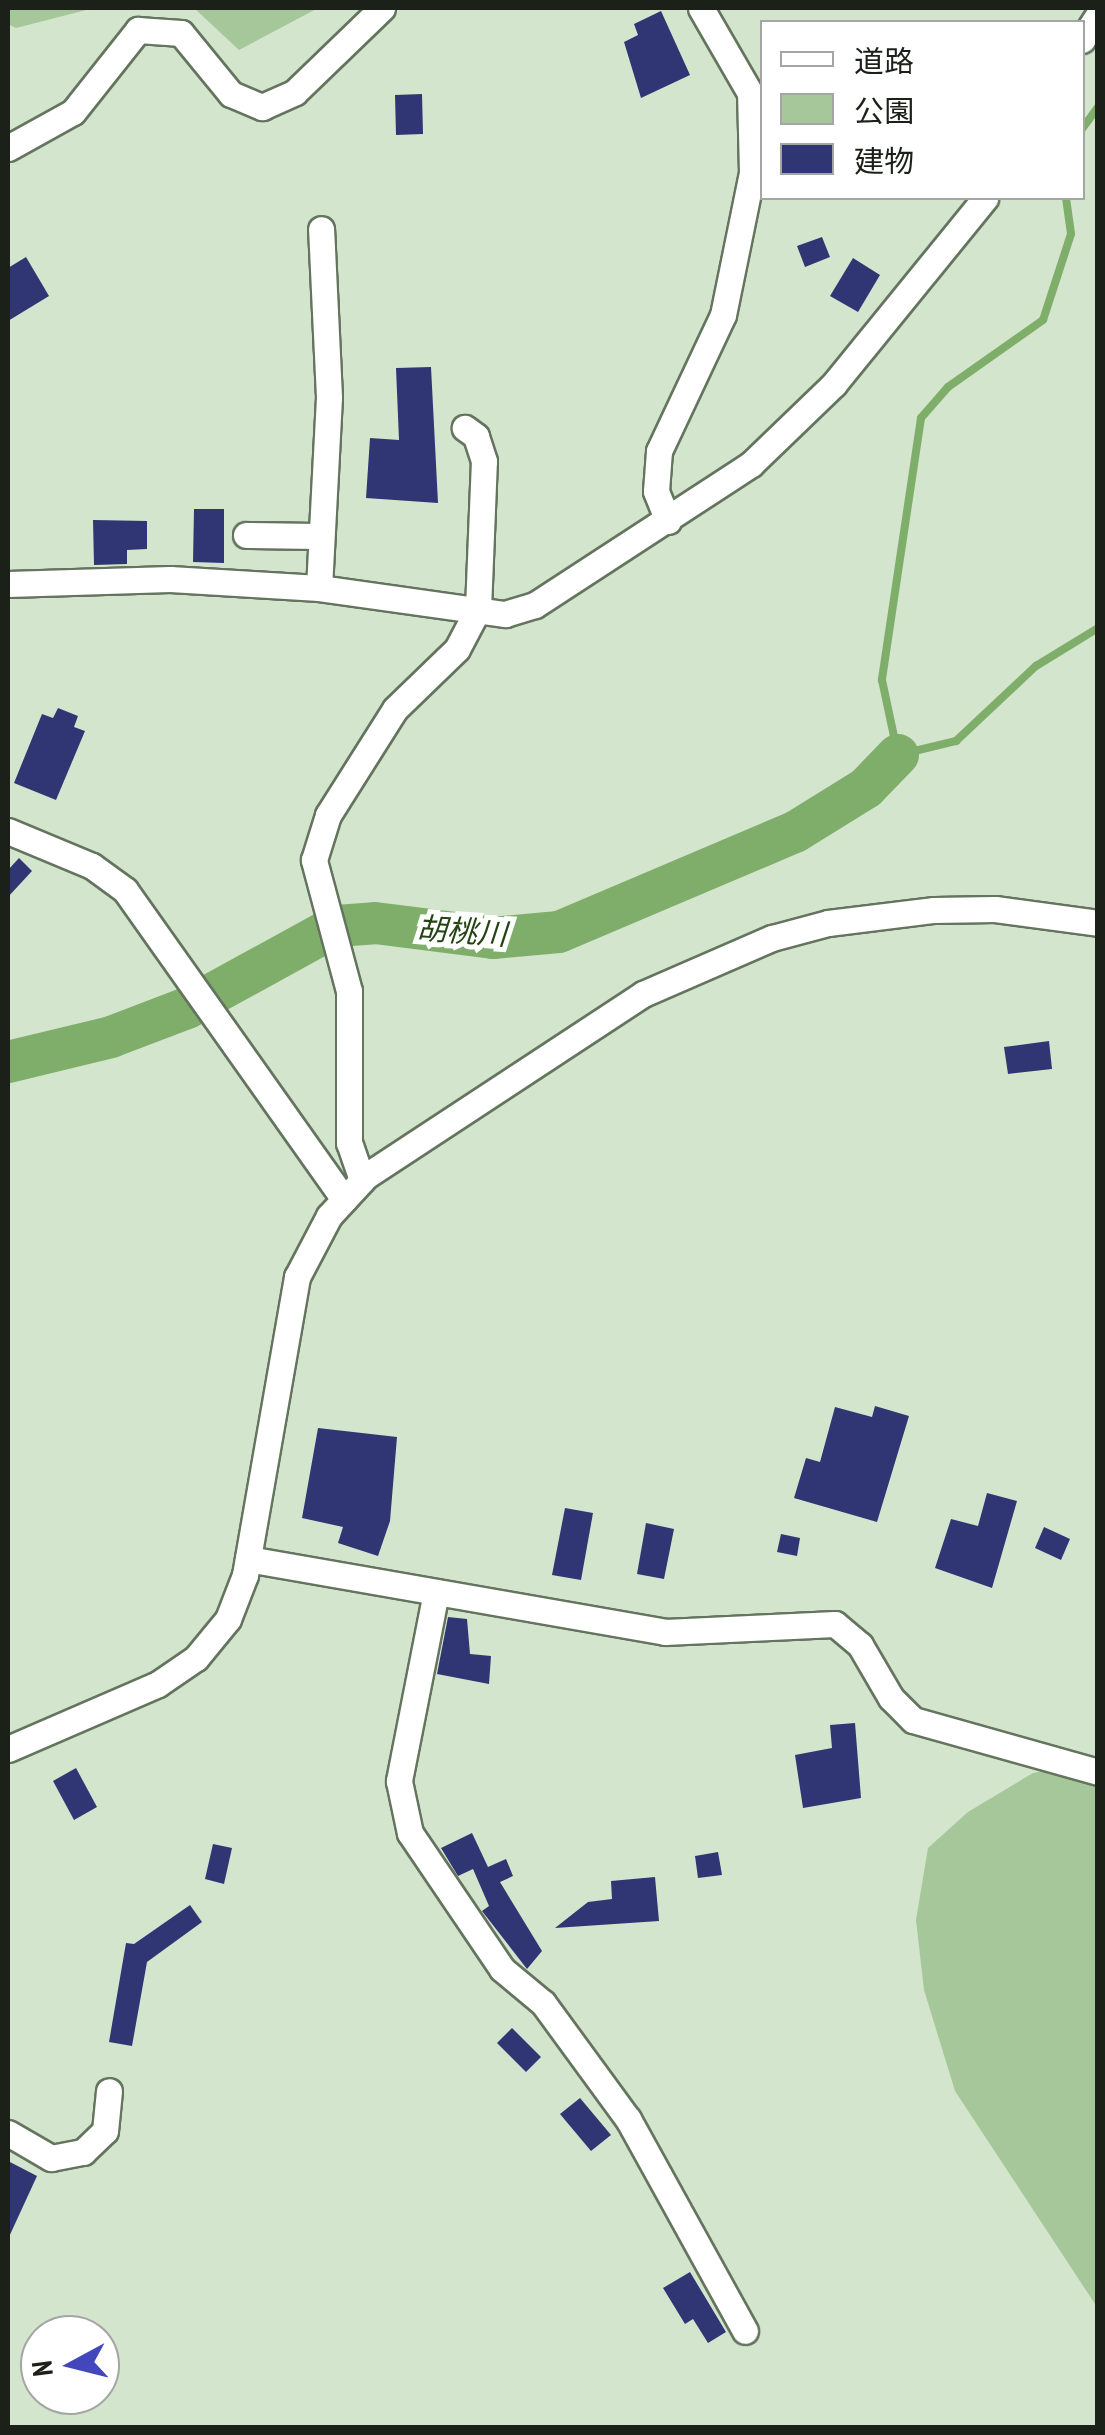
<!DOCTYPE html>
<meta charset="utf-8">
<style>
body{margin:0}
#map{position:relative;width:1105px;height:2435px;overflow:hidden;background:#d3e5cc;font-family:"PT Sans Narrow","Noto Sans JP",sans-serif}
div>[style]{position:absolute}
.green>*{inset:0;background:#a6c799}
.stream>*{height:8px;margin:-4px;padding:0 4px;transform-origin:4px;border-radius:4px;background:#7fae6b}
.river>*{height:42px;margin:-21px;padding:0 21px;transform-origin:21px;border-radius:21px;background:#7fae6b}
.building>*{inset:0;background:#303674}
.roads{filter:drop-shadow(2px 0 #64745e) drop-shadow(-2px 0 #64745e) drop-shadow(0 2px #64745e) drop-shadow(0 -2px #64745e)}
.street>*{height:25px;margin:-12.5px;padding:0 12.5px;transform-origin:12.5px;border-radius:12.5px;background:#fff}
span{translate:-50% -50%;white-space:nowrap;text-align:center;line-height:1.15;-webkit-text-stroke:10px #fff;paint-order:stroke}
.water-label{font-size:30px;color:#254415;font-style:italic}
.frame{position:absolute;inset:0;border:10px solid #1b2118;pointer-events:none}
.legend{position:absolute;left:760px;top:20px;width:325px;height:180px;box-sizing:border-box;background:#fff;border:2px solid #a4a6a3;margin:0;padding:12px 18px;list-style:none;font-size:30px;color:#1b2118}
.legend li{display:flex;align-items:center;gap:20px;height:50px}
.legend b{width:50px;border:2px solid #a4a6a3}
.north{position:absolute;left:20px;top:2315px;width:100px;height:100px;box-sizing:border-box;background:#fff;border:2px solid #a4a6a3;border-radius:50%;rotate:263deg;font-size:28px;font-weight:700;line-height:40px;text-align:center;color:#1b2118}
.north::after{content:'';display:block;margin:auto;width:35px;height:45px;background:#4347bc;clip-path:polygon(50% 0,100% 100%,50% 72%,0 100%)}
</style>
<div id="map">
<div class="green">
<i style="clip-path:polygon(8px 8px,94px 8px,16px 28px,8px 24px)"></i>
<i style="clip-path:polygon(194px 8px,318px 8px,239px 50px)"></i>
<i style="clip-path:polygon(1097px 1761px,1097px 2307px,955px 2091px,924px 1990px,916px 1920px,928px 1848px,968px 1812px,1033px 1773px)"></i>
</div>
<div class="stream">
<i style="left:1082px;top:129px;width:27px;rotate:-54deg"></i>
<i style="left:1066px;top:198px;width:36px;rotate:82deg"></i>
<i style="left:1071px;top:234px;width:90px;rotate:108deg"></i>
<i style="left:1043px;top:320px;width:116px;rotate:144.8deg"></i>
<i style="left:948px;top:387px;width:41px;rotate:131.1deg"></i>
<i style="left:921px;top:418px;width:265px;rotate:98.5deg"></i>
<i style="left:882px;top:680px;width:77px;rotate:78deg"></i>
<i style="left:898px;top:755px;width:60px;rotate:-13.6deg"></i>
<i style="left:956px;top:741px;width:110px;rotate:-43.2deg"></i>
<i style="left:1036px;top:666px;width:73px;rotate:-31.5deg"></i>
</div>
<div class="river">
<i style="left:8px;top:1062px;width:106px;rotate:-13.6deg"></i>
<i style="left:111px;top:1037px;width:81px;rotate:-20.9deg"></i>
<i style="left:187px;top:1008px;width:170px;rotate:-28.8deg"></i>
<i style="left:336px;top:926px;width:39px;rotate:-4deg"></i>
<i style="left:375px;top:923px;width:119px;rotate:7.2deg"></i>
<i style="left:493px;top:938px;width:66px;rotate:-5.2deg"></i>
<i style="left:559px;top:932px;width:256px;rotate:-23deg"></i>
<i style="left:795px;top:832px;width:84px;rotate:-31.8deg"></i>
<i style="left:866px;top:788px;width:46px;rotate:-45.9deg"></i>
</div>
<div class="building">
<i style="clip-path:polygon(661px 11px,690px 75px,641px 98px,624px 42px,638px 35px,634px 24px)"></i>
<i style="clip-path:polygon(422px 94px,423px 134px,396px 135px,395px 95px)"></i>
<i style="clip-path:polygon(822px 237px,830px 257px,805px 267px,797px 246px)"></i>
<i style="clip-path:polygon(26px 257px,49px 296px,8px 321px,8px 268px)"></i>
<i style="clip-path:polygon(853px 258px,880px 275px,858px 312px,830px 296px)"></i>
<i style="clip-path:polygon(431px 367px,438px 503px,366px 498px,370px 438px,399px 440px,396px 368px)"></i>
<i style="clip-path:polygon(194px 509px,224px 509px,224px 563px,193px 562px)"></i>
<i style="clip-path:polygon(93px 520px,147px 521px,147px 549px,127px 550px,127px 564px,94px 565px)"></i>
<i style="clip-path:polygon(58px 708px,78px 716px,74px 727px,85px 731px,56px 800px,14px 783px,42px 714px,53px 718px)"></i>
<i style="clip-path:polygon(19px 858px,32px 871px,8px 897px,8px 870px)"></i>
<i style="clip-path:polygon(1049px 1041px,1052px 1069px,1008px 1074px,1004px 1047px)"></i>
<i style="clip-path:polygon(875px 1406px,909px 1416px,877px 1522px,794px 1498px,806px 1458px,820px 1462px,835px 1407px,872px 1417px)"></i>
<i style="clip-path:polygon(318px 1428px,397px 1437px,390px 1521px,378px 1556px,338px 1543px,343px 1527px,302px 1518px)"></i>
<i style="clip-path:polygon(987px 1493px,1017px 1501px,992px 1588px,935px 1568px,951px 1519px,978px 1526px)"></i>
<i style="clip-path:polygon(565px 1508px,593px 1513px,581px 1580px,552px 1575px)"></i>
<i style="clip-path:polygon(646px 1523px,674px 1529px,664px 1579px,637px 1574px)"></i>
<i style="clip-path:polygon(1044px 1527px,1070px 1539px,1061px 1560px,1035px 1548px)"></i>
<i style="clip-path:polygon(781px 1534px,800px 1538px,797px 1556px,777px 1552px)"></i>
<i style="clip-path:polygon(448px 1617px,467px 1619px,470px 1654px,491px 1656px,489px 1684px,437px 1674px)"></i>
<i style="clip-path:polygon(855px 1723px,861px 1798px,803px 1808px,795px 1755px,832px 1748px,830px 1725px)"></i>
<i style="clip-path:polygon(76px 1768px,97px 1807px,74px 1820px,53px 1781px)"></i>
<i style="clip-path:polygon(472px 1833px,488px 1867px,506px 1859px,513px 1876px,500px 1882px,542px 1951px,527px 1969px,482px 1911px,489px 1906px,473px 1869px,458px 1876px,441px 1848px)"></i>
<i style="clip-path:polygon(213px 1844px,232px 1848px,224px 1884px,205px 1879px)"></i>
<i style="clip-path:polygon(718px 1852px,722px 1875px,698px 1878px,695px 1856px)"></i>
<i style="clip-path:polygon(655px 1877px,659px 1921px,555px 1928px,588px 1902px,612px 1899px,611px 1881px)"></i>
<i style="clip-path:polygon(190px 1905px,202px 1922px,147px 1962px,132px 2046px,109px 2042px,126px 1943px,134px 1944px)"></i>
<i style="clip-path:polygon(512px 2028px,541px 2057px,526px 2072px,497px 2043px)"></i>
<i style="clip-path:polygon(580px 2098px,611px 2135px,591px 2151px,560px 2114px)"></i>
<i style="clip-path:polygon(8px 2161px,37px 2176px,8px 2239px)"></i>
<i style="clip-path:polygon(690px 2272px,726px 2332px,708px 2343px,693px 2319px,685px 2324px,663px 2288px)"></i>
</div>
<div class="roads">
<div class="street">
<i style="left:1082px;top:40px;width:30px;rotate:-57deg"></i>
<i style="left:8px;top:148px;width:74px;rotate:-29deg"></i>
<i style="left:73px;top:112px;width:105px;rotate:-51.6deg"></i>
<i style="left:138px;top:30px;width:43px;rotate:4deg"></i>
<i style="left:181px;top:33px;width:79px;rotate:50.7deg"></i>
<i style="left:231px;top:94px;width:34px;rotate:23deg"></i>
<i style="left:262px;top:107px;width:36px;rotate:-24deg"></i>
<i style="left:295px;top:92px;width:121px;rotate:-44deg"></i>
<i style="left:668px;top:521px;width:32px;rotate:-112deg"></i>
<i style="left:656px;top:491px;width:40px;rotate:-85.7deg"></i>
<i style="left:659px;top:451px;width:150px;rotate:-64.8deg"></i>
<i style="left:723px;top:315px;width:145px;rotate:-78.5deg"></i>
<i style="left:752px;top:173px;width:80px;rotate:-91.4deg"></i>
<i style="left:750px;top:93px;width:98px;rotate:-120deg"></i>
<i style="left:246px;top:535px;width:75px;rotate:0.8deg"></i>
<i style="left:8px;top:584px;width:162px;rotate:-1.8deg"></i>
<i style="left:170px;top:579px;width:149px;rotate:3.5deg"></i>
<i style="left:319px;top:588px;width:188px;rotate:8deg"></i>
<i style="left:505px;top:614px;width:31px;rotate:-17deg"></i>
<i style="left:535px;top:605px;width:258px;rotate:-33.1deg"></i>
<i style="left:751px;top:464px;width:115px;rotate:-43.9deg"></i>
<i style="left:834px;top:384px;width:240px;rotate:-50.9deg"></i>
<i style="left:319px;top:588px;width:191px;rotate:-87deg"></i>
<i style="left:329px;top:397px;width:168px;rotate:-92.7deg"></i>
<i style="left:8px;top:831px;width:91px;rotate:22.6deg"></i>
<i style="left:92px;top:866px;width:41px;rotate:36deg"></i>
<i style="left:125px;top:890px;width:379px;rotate:54.7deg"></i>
<i style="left:362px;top:1180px;width:39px;rotate:-109deg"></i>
<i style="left:349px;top:1143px;width:152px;rotate:-90deg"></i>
<i style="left:349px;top:991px;width:136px;rotate:-105deg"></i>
<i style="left:314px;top:860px;width:47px;rotate:-72.7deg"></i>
<i style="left:328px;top:815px;width:125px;rotate:-57.7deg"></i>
<i style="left:395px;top:709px;width:86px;rotate:-44.1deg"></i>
<i style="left:457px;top:649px;width:45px;rotate:-62.3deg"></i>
<i style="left:478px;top:609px;width:148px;rotate:-87.7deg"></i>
<i style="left:484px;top:461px;width:26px;rotate:-108deg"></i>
<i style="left:476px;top:436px;width:14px;rotate:-144deg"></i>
<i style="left:248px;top:1559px;width:423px;rotate:9.9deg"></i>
<i style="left:665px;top:1632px;width:170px;rotate:-2.7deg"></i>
<i style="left:835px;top:1624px;width:33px;rotate:40deg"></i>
<i style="left:860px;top:1645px;width:61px;rotate:59.7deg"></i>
<i style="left:891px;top:1698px;width:31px;rotate:45deg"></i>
<i style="left:913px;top:1720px;width:192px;rotate:15.7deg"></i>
<i style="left:436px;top:1592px;width:193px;rotate:101.1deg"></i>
<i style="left:399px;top:1781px;width:53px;rotate:78.1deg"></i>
<i style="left:410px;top:1833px;width:164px;rotate:55.9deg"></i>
<i style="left:502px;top:1969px;width:53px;rotate:39.7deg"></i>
<i style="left:543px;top:2003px;width:144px;rotate:53.8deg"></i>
<i style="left:628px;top:2119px;width:242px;rotate:61.1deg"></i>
<i style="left:8px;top:1749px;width:163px;rotate:-23.4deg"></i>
<i style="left:158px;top:1684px;width:46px;rotate:-34.4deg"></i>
<i style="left:196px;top:1658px;width:50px;rotate:-50.6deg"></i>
<i style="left:228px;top:1619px;width:47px;rotate:-68.9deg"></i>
<i style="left:245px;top:1575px;width:303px;rotate:-80.1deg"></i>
<i style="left:297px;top:1277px;width:69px;rotate:-62.3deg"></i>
<i style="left:329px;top:1216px;width:54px;rotate:-47.2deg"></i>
<i style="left:366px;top:1176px;width:331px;rotate:-33.3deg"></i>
<i style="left:643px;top:994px;width:141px;rotate:-23.5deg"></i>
<i style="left:772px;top:938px;width:58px;rotate:-15deg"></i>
<i style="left:828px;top:923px;width:107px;rotate:-7deg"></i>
<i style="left:934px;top:910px;width:61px;rotate:-0.9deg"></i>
<i style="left:995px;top:909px;width:104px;rotate:7.7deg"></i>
<i style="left:8px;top:2133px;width:50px;rotate:30.2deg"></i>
<i style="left:51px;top:2158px;width:33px;rotate:-11deg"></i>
<i style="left:83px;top:2152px;width:30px;rotate:-44deg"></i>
<i style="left:105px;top:2131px;width:40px;rotate:-84.3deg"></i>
</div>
</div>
<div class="water-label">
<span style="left:462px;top:931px;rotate:4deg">胡桃川</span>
</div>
<div class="frame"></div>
<ul class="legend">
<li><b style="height:12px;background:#fff"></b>道路</li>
<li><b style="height:28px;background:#a6c799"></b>公園</li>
<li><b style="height:28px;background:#303674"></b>建物</li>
</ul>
<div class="north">N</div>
</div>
